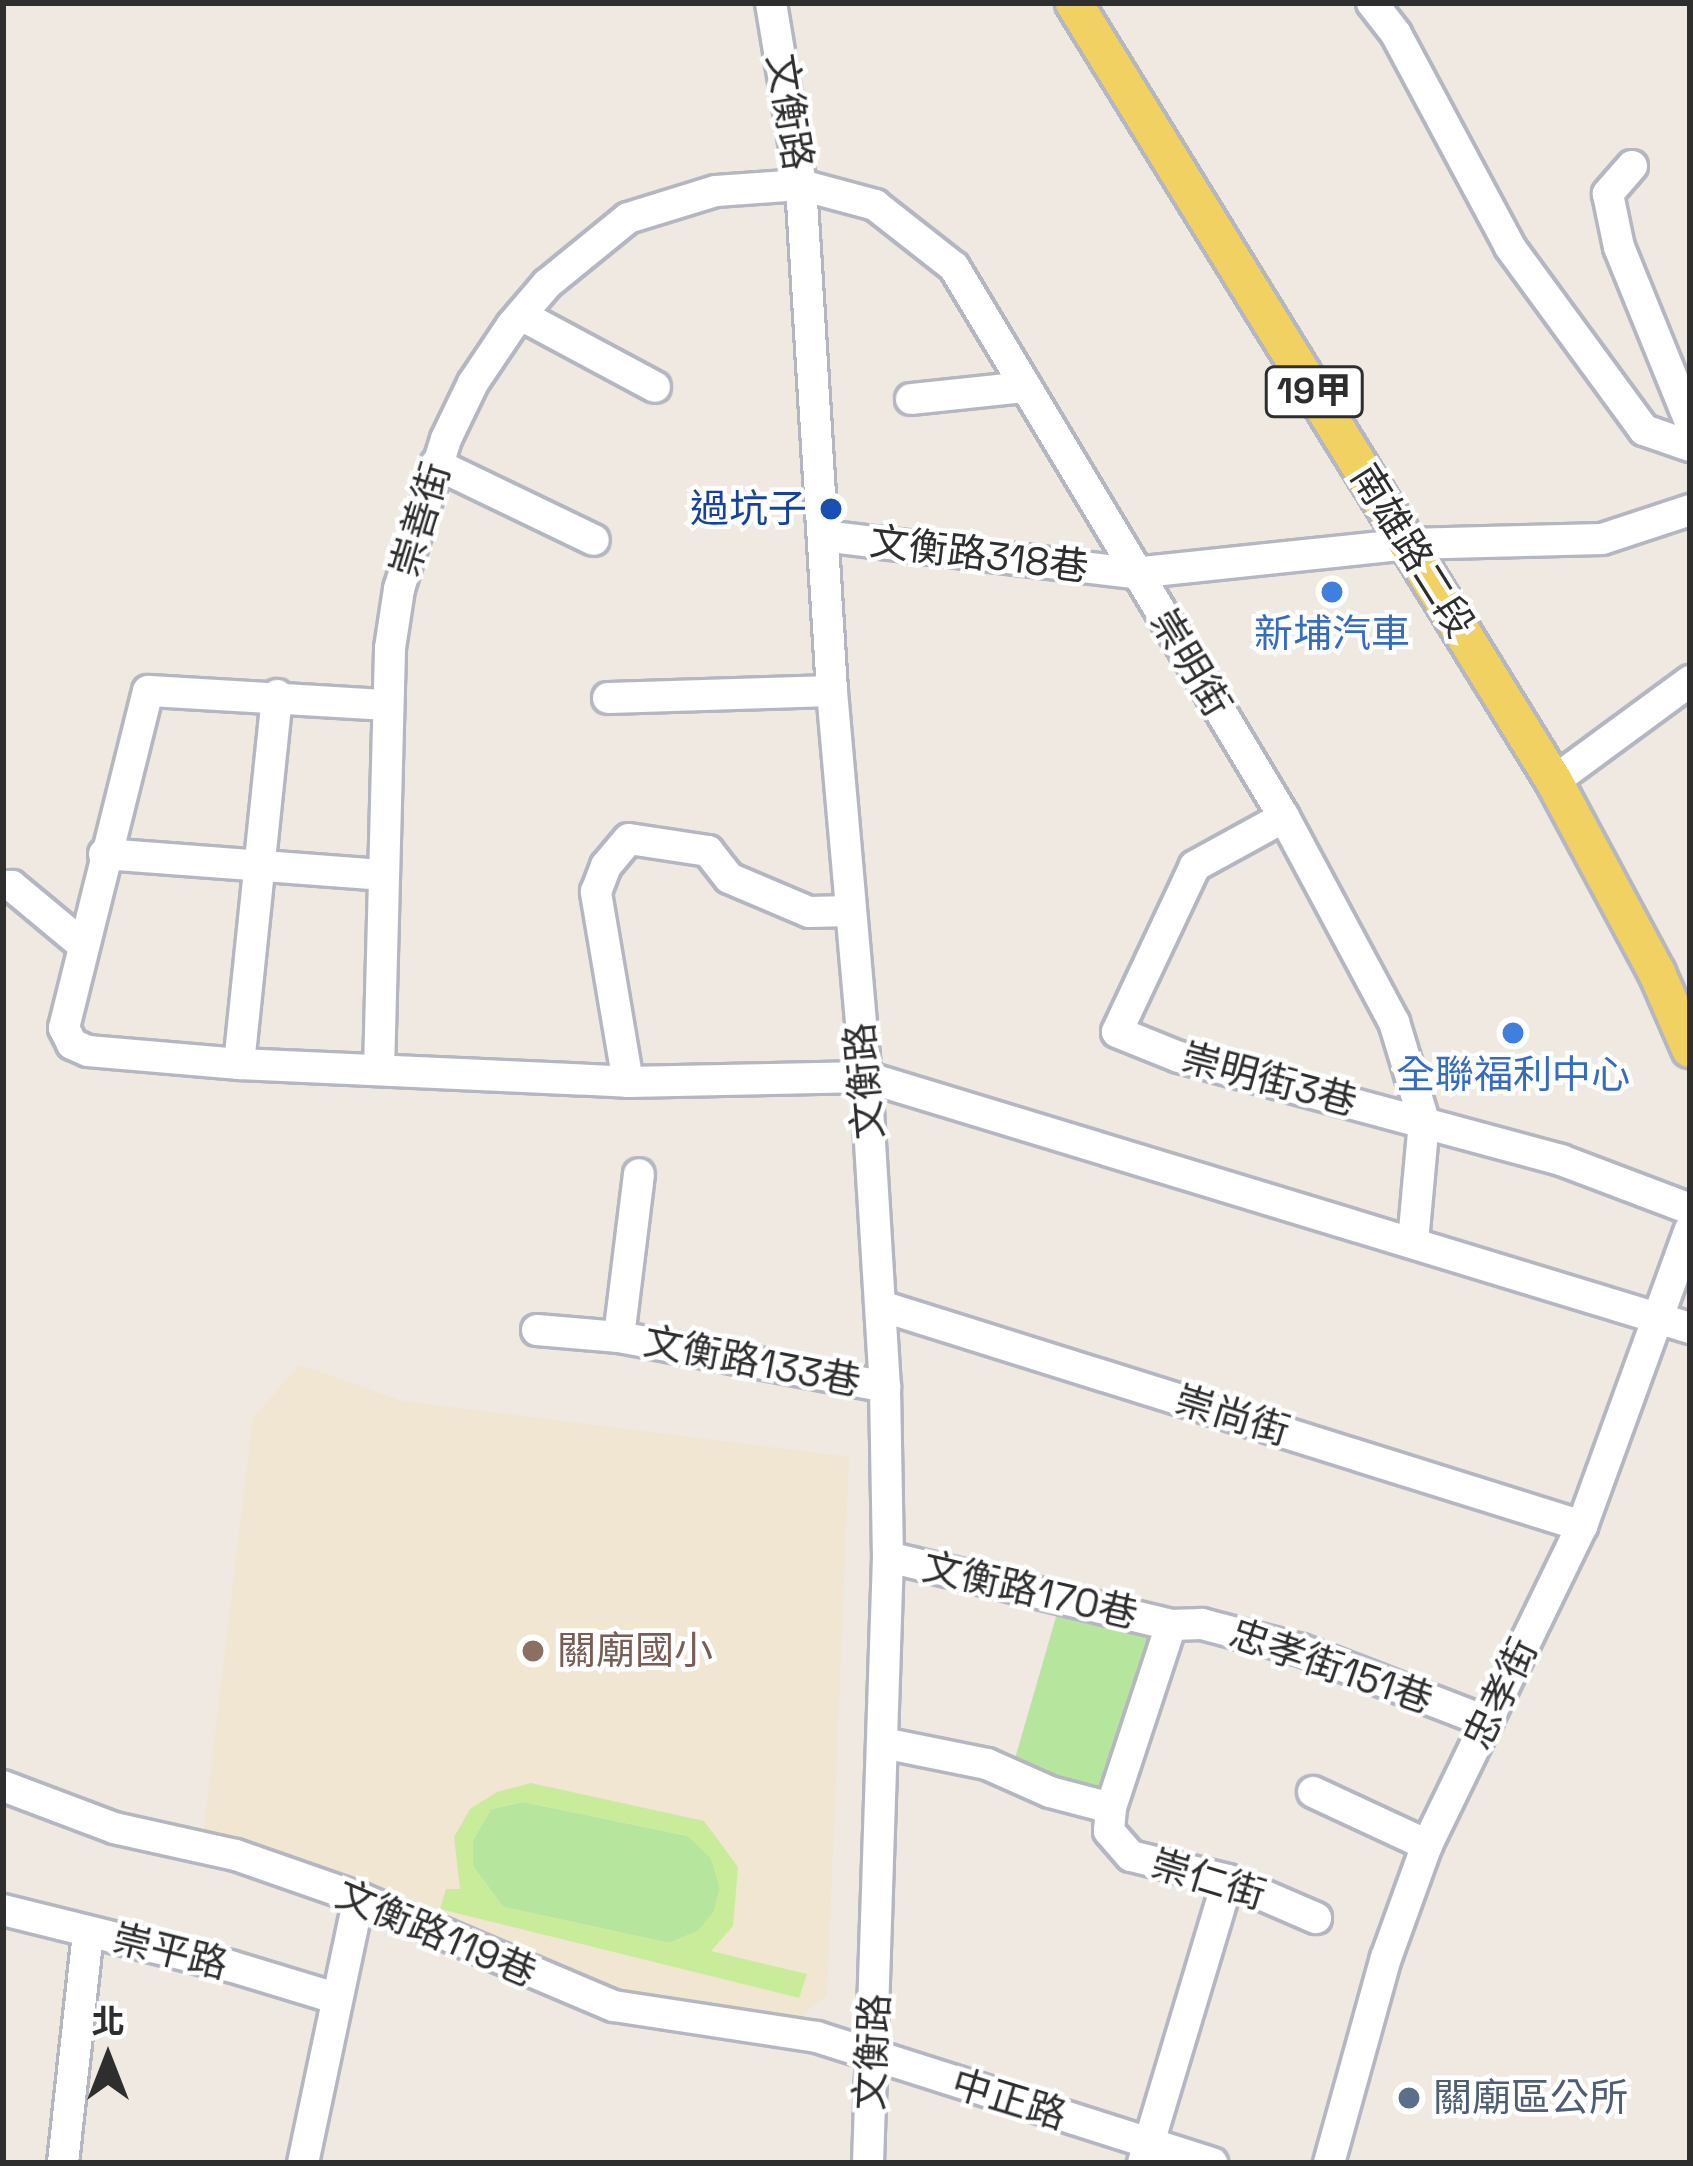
<!DOCTYPE html>
<meta charset="utf-8">
<style>
body{margin:0}
#map{position:relative;width:1693px;height:2166px;overflow:hidden;background:#efe9e1;font-family:"Space Grotesk","Noto Sans TC",sans-serif}
div>[style]{position:absolute}
.education>*{inset:0;background:#f0e6d1}
.green>*{inset:0;background:#b6e59e}
.pitch>*{inset:0;background:#c9ec9a}
.roads{filter:drop-shadow(3px 0 #b4b7c1) drop-shadow(-3px 0 #b4b7c1) drop-shadow(0 3px #b4b7c1) drop-shadow(0 -3px #b4b7c1)}
.minor>*{height:30px;margin:-15px;padding:0 15px;transform-origin:15px;border-radius:15px;background:#fff}
.major>*{height:36px;margin:-18px;padding:0 18px;transform-origin:18px;border-radius:18px;background:#f2d163}
.dots>*{width:33px;height:33px;translate:-50% -50%;box-sizing:border-box;border:6px solid #fff;border-radius:50%}
span{translate:-50% -50%;white-space:nowrap;text-align:center;line-height:1.15;-webkit-text-stroke:9px #fff;paint-order:stroke}
.shield-label span{padding:3px 9px;background:#fff;border:3px solid;border-radius:9px;-webkit-text-stroke-width:0}
.shield-label{font-size:36px;color:#2e2e2e;font-weight:700}
.street-label{font-size:39px;color:#2e2e2e}
.transit-label{font-size:39px;color:#164399}
.right{translate:-100% -50%;text-align:right}
.shop-label{font-size:39px;color:#366cbe}
.education-label{font-size:39px;color:#785e54}
.left{translate:0 -50%;text-align:left}
.service-label{font-size:39px;color:#4e5e75}
.frame{position:absolute;inset:0;border:6px solid #2e2e2e;pointer-events:none}
.north{position:absolute;left:48px;top:1998px;width:120px;height:120px;-webkit-text-stroke:9px #fff;paint-order:stroke;rotate:0deg;font-size:33px;font-weight:700;line-height:48px;text-align:center;color:#2e2e2e}
.north::after{content:'';display:block;margin:auto;width:42px;height:54px;background:#2e2e2e;clip-path:polygon(50% 0,100% 100%,50% 72%,0 100%)}
</style>
<div id="map">
<div class="education">
<i style="clip-path:polygon(300px 1365px,402px 1401px,849px 1457px,827px 1995px,798px 2019px,634px 2009px,203px 1836px,253px 1418px)"></i>
</div>
<div class="green">
<i style="clip-path:polygon(1058px 1610px,1150px 1636px,1104px 1795px,1012px 1769px)"></i>
<i style="clip-path:polygon(523px 1802px,688px 1836px,711px 1858px,720px 1888px,714px 1912px,698px 1931px,669px 1943px,503px 1907px,473px 1866px,473px 1840px,491px 1809px)"></i>
</div>
<div class="pitch">
<i style="clip-path:polygon(evenodd,531px 1783px,704px 1821px,738px 1867px,733px 1926px,711px 1951px,807px 1974px,799px 1998px,440px 1909px,446px 1889px,460px 1889px,454px 1837px,470px 1809px,497px 1792px,531px 1783px,523px 1802px,688px 1836px,711px 1858px,720px 1888px,714px 1912px,698px 1931px,669px 1943px,503px 1907px,473px 1866px,473px 1840px,491px 1809px,523px 1802px)"></i>
</div>
<div class="roads">
<div class="minor">
<i style="left:771px;top:3px;width:184px;rotate:80.6deg"></i>
<i style="left:801px;top:185px;width:507px;rotate:86.49deg"></i>
<i style="left:832px;top:691px;width:387px;rotate:85deg"></i>
<i style="left:866px;top:1077px;width:311px;rotate:86.5deg"></i>
<i style="left:885px;top:1387px;width:170px;rotate:89deg"></i>
<i style="left:888px;top:1557px;width:606px;rotate:91.89deg"></i>
<i style="left:1372px;top:3px;width:39px;rotate:52deg"></i>
<i style="left:1396px;top:34px;width:242px;rotate:61.8deg"></i>
<i style="left:1510px;top:247px;width:227px;rotate:53.8deg"></i>
<i style="left:1644px;top:430px;width:49px;rotate:19.2deg"></i>
<i style="left:1632px;top:166px;width:37px;rotate:131deg"></i>
<i style="left:1608px;top:194px;width:54px;rotate:78.3deg"></i>
<i style="left:1619px;top:247px;width:189px;rotate:67.9deg"></i>
<i style="left:521px;top:315px;width:152px;rotate:28.2deg"></i>
<i style="left:911px;top:399px;width:115px;rotate:-6deg"></i>
<i style="left:436px;top:464px;width:175px;rotate:25.7deg"></i>
<i style="left:823px;top:536px;width:313px;rotate:6.8deg"></i>
<i style="left:1134px;top:573px;width:276px;rotate:-6deg"></i>
<i style="left:1408px;top:544px;width:194px;rotate:-1.5deg"></i>
<i style="left:1602px;top:539px;width:93px;rotate:-18.2deg"></i>
<i style="left:608px;top:698px;width:224px;rotate:-1.8deg"></i>
<i style="left:385px;top:705px;width:237px;rotate:-176.6deg"></i>
<i style="left:148px;top:691px;width:347px;rotate:104deg"></i>
<i style="left:64px;top:1028px;width:18px;rotate:63deg"></i>
<i style="left:72px;top:1044px;width:17px;rotate:24deg"></i>
<i style="left:88px;top:1051px;width:152px;rotate:4.9deg"></i>
<i style="left:239px;top:1064px;width:389px;rotate:2.6deg"></i>
<i style="left:628px;top:1082px;width:238px;rotate:-1.2deg"></i>
<i style="left:866px;top:1077px;width:861px;rotate:16.94deg"></i>
<i style="left:1554px;top:781px;width:169px;rotate:-36.3deg"></i>
<i style="left:1284px;top:817px;width:102px;rotate:151.2deg"></i>
<i style="left:1195px;top:866px;width:183px;rotate:115.2deg"></i>
<i style="left:1117px;top:1032px;width:67px;rotate:22deg"></i>
<i style="left:1179px;top:1057px;width:396px;rotate:15.1deg"></i>
<i style="left:1561px;top:1160px;width:138px;rotate:20.8deg"></i>
<i style="left:104px;top:854px;width:278px;rotate:4.3deg"></i>
<i style="left:3px;top:886px;width:9px"></i>
<i style="left:12px;top:886px;width:92px;rotate:39.7deg"></i>
<i style="left:239px;top:1064px;width:371px;rotate:-84.1deg"></i>
<i style="left:379px;top:1070px;width:422px;rotate:-88.5deg"></i>
<i style="left:390px;top:648px;width:60px;rotate:-81.3deg"></i>
<i style="left:399px;top:589px;width:157px;rotate:-72.6deg"></i>
<i style="left:446px;top:439px;width:62px;rotate:-64.3deg"></i>
<i style="left:473px;top:383px;width:70px;rotate:-56.1deg"></i>
<i style="left:512px;top:325px;width:54px;rotate:-49.5deg"></i>
<i style="left:547px;top:284px;width:104px;rotate:-39.2deg"></i>
<i style="left:628px;top:218px;width:92px;rotate:-17.1deg"></i>
<i style="left:716px;top:191px;width:85px;rotate:-4deg"></i>
<i style="left:801px;top:185px;width:77px;rotate:15.1deg"></i>
<i style="left:875px;top:205px;width:100px;rotate:38.1deg"></i>
<i style="left:954px;top:267px;width:641px;rotate:59.04deg"></i>
<i style="left:1284px;top:817px;width:233px;rotate:61.8deg"></i>
<i style="left:1394px;top:1022px;width:103px;rotate:73.1deg"></i>
<i style="left:1424px;top:1121px;width:121px;rotate:95.2deg"></i>
<i style="left:628px;top:1082px;width:193px;rotate:-99.6deg"></i>
<i style="left:596px;top:892px;width:28px;rotate:-69deg"></i>
<i style="left:606px;top:866px;width:35px;rotate:-50deg"></i>
<i style="left:629px;top:839px;width:80px;rotate:8.6deg"></i>
<i style="left:708px;top:851px;width:34px;rotate:52deg"></i>
<i style="left:729px;top:878px;width:87px;rotate:23deg"></i>
<i style="left:809px;top:912px;width:42px;rotate:-1.4deg"></i>
<i style="left:881px;top:1306px;width:735px;rotate:17.42deg"></i>
<i style="left:537px;top:1330px;width:82px;rotate:4.9deg"></i>
<i style="left:619px;top:1337px;width:271px;rotate:10.6deg"></i>
<i style="left:619px;top:1337px;width:164px;rotate:-83deg"></i>
<i style="left:888px;top:1557px;width:291px;rotate:13.5deg"></i>
<i style="left:1171px;top:1625px;width:31px;rotate:-2deg"></i>
<i style="left:1202px;top:1624px;width:102px;rotate:14.7deg"></i>
<i style="left:1301px;top:1650px;width:200px;rotate:21.1deg"></i>
<i style="left:1171px;top:1625px;width:193px;rotate:108.2deg"></i>
<i style="left:1111px;top:1808px;width:23px;rotate:95deg"></i>
<i style="left:1109px;top:1831px;width:33px;rotate:49deg"></i>
<i style="left:1131px;top:1856px;width:100px;rotate:13.9deg"></i>
<i style="left:1228px;top:1880px;width:96px;rotate:23.4deg"></i>
<i style="left:883px;top:1743px;width:106px;rotate:11.4deg"></i>
<i style="left:987px;top:1764px;width:69px;rotate:24deg"></i>
<i style="left:1050px;top:1792px;width:63px;rotate:14.7deg"></i>
<i style="left:3px;top:1786px;width:119px;rotate:20.7deg"></i>
<i style="left:114px;top:1828px;width:125px;rotate:12.5deg"></i>
<i style="left:236px;top:1855px;width:130px;rotate:19.3deg"></i>
<i style="left:359px;top:1898px;width:277px;rotate:23deg"></i>
<i style="left:614px;top:2006px;width:205px;rotate:8.7deg"></i>
<i style="left:817px;top:2037px;width:415px;rotate:17.7deg"></i>
<i style="left:1313px;top:1792px;width:126px;rotate:24.9deg"></i>
<i style="left:3px;top:1910px;width:234px;rotate:13.9deg"></i>
<i style="left:230px;top:1966px;width:110px;rotate:16.9deg"></i>
<i style="left:63px;top:2163px;width:233px;rotate:-83.8deg"></i>
<i style="left:303px;top:2163px;width:271px;rotate:-78.1deg"></i>
<i style="left:1143px;top:2163px;width:295px;rotate:-73.3deg"></i>
<i style="left:1329px;top:2163px;width:213px;rotate:-74.5deg"></i>
<i style="left:1386px;top:1958px;width:120px;rotate:-70.1deg"></i>
<i style="left:1427px;top:1845px;width:355px;rotate:-64.1deg"></i>
<i style="left:1582px;top:1526px;width:315px;rotate:-70deg"></i>
</div>
<div class="major">
<i style="left:1074px;top:3px;width:914px;rotate:58.33deg"></i>
<i style="left:1554px;top:781px;width:218px;rotate:61.8deg"></i>
<i style="left:1657px;top:973px;width:83px;rotate:66.5deg"></i>
</div>
</div>
<div class="dots">
<i style="left:831px;top:509px;background:#1a4fb4"></i>
<i style="left:1332px;top:592px;background:#3f7fe0"></i>
<i style="left:1513px;top:1033px;background:#3f7fe0"></i>
<i style="left:533px;top:1651px;background:#8d6e63"></i>
<i style="left:1409px;top:2098px;background:#5c6f8a"></i>
</div>
<div class="shield-label">
<span style="left:1314px;top:392px">19甲</span>
</div>
<div class="street-label">
<span style="left:789px;top:112px;rotate:81deg">文衡路</span>
<span style="left:421px;top:520px;rotate:-73deg">崇善街</span>
<span style="left:1412px;top:551px;rotate:58deg">南雄路二段</span>
<span style="left:979px;top:555px;rotate:7deg">文衡路318巷</span>
<span style="left:1190px;top:663px;rotate:59deg">崇明街</span>
<span style="left:1269px;top:1080px;rotate:15deg">崇明街3巷</span>
<span style="left:865px;top:1081px;rotate:-95deg">文衡路</span>
<span style="left:752px;top:1362px;rotate:11deg">文衡路133巷</span>
<span style="left:1232px;top:1416px;rotate:17deg">崇尚街</span>
<span style="left:1030px;top:1591px;rotate:13deg">文衡路170巷</span>
<span style="left:1331px;top:1667px;rotate:19deg">忠孝街151巷</span>
<span style="left:1501px;top:1694px;rotate:-64deg">忠孝街</span>
<span style="left:1208px;top:1880px;rotate:17deg">崇仁街</span>
<span style="left:436px;top:1934px;rotate:23deg">文衡路119巷</span>
<span style="left:170px;top:1952px;rotate:14deg">崇平路</span>
<span style="left:873px;top:2052px;rotate:-87deg">文衡路</span>
<span style="left:1009px;top:2100px;rotate:17deg">中正路</span>
</div>
<div class="transit-label">
<span class="right" style="left:807px;top:509px">過坑子</span>
</div>
<div class="shop-label">
<span style="left:1332px;top:634px">新埔汽車</span>
<span style="left:1513px;top:1075px">全聯福利中心</span>
</div>
<div class="education-label">
<span class="left" style="left:557px;top:1651px">關廟國小</span>
</div>
<div class="service-label">
<span class="left" style="left:1433px;top:2098px">關廟區公所</span>
</div>
<div class="frame"></div>
<div class="north">北</div>
</div>
